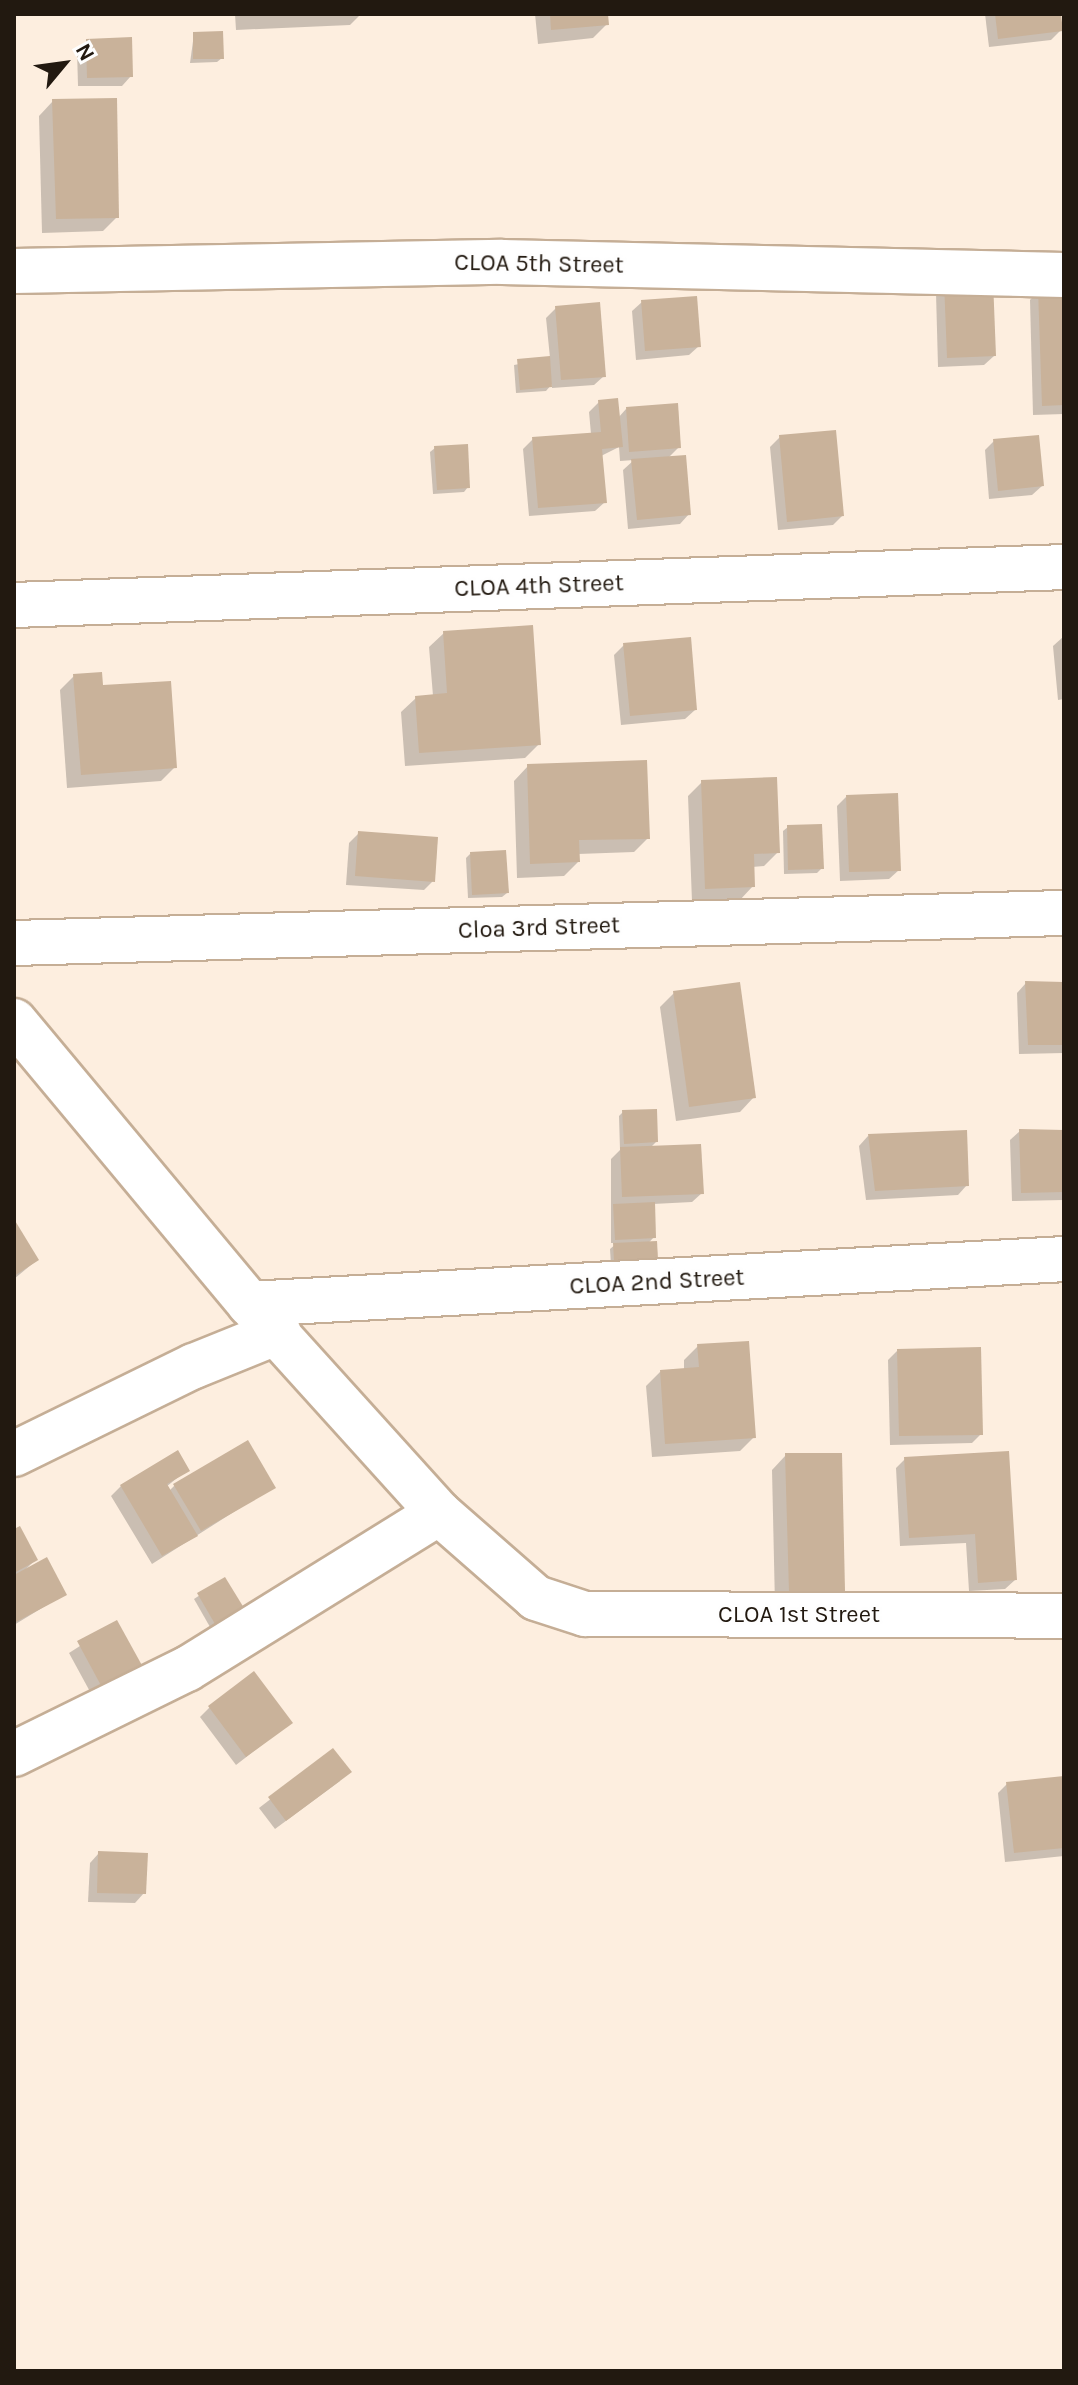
<!DOCTYPE html>
<style>
body{margin:0}
#map{position:relative;width:1078px;height:2385px;overflow:hidden;background:#fdeedf;font-family:Karla,sans-serif}
div>[style]{position:absolute}
.shadow>*{inset:0;background:#0003}
.building>*{inset:0;background:#c9b29a}
.roads{filter:drop-shadow(2px 0 #c5ae96) drop-shadow(-2px 0 #c5ae96) drop-shadow(0 2px #c5ae96) drop-shadow(0 -2px #c5ae96)}
.minor>*{height:44px;margin:-22px;padding:0 22px;transform-origin:22px;border-radius:22px;background:#fff}
span{translate:-50% -50%;white-space:nowrap;text-align:center;line-height:1.15;-webkit-text-stroke:6px #fefefe;paint-order:stroke}
.street-label{font-size:24px;color:#221910}
.frame{position:absolute;inset:0;border:16px solid #221910;pointer-events:none}
.north{position:absolute;left:24px;top:24px;width:80px;height:80px;-webkit-text-stroke:6px #fefefe;paint-order:stroke;rotate:61deg;font-size:22px;font-weight:700;line-height:32px;text-align:center;color:#221910}
.north::after{content:'';display:block;margin:auto;width:28px;height:36px;background:#221910;clip-path:polygon(50% 0,100% 100%,50% 72%,0 100%)}
</style>
<div id="map">
<div class="shadow">
<i style="clip-path:polygon(235px 14px,361px 14px,350px 25px,236px 30px)"></i>
<i style="clip-path:polygon(535px 14px,606px 14px,607px 24px,593px 38px,538px 44px)"></i>
<i style="clip-path:polygon(985px 14px,1058px 14px,1061px 30px,1051px 40px,989px 47px)"></i>
<i style="clip-path:polygon(194px 34px,222px 58px,217px 62px,190px 63px)"></i>
<i style="clip-path:polygon(87px 41px,131px 76px,122px 86px,78px 86px,77px 50px)"></i>
<i style="clip-path:polygon(53px 101px,117px 217px,103px 231px,42px 233px,39px 116px)"></i>
<i style="clip-path:polygon(991px 282px,994px 356px,984px 365px,938px 367px,936px 293px)"></i>
<i style="clip-path:polygon(1039px 290px,1064px 290px,1064px 414px,1033px 415px,1030px 300px)"></i>
<i style="clip-path:polygon(642px 302px,699px 346px,689px 355px,636px 360px,632px 311px)"></i>
<i style="clip-path:polygon(556px 308px,604px 376px,594px 385px,552px 388px,552px 384px,546px 391px,516px 393px,514px 365px,550px 358px,546px 318px)"></i>
<i style="clip-path:polygon(599px 402px,618px 418px,626px 409px,679px 447px,668px 458px,689px 514px,680px 524px,628px 529px,623px 470px,634px 460px,620px 461px,619px 447px,601px 456px,605px 502px,595px 511px,529px 516px,523px 449px,533px 439px,591px 434px,589px 412px)"></i>
<i style="clip-path:polygon(780px 437px,842px 516px,833px 525px,778px 530px,770px 447px)"></i>
<i style="clip-path:polygon(994px 441px,1042px 486px,1032px 495px,989px 499px,985px 450px)"></i>
<i style="clip-path:polygon(435px 448px,468px 487px,464px 492px,433px 494px,430px 452px)"></i>
<i style="clip-path:polygon(444px 633px,539px 744px,525px 758px,405px 766px,401px 712px,416px 698px,433px 696px,429px 647px)"></i>
<i style="clip-path:polygon(1063px 637px,1064px 699px,1058px 700px,1053px 646px)"></i>
<i style="clip-path:polygon(624px 645px,695px 710px,685px 719px,621px 725px,614px 655px)"></i>
<i style="clip-path:polygon(74px 676px,102px 687px,175px 767px,161px 781px,67px 788px,60px 690px)"></i>
<i style="clip-path:polygon(528px 766px,648px 838px,634px 852px,578px 854px,578px 862px,564px 876px,517px 878px,514px 781px)"></i>
<i style="clip-path:polygon(702px 782px,778px 852px,764px 866px,752px 867px,753px 886px,739px 901px,692px 902px,688px 796px)"></i>
<i style="clip-path:polygon(846px 797px,899px 870px,889px 879px,840px 881px,837px 806px)"></i>
<i style="clip-path:polygon(788px 827px,822px 868px,817px 873px,784px 874px,783px 831px)"></i>
<i style="clip-path:polygon(359px 833px,433px 881px,424px 890px,346px 885px,349px 843px)"></i>
<i style="clip-path:polygon(470px 854px,507px 893px,502px 897px,468px 898px,466px 858px)"></i>
<i style="clip-path:polygon(1026px 983px,1064px 984px,1064px 1053px,1019px 1054px,1017px 993px)"></i>
<i style="clip-path:polygon(674px 993px,754px 1097px,740px 1112px,676px 1121px,660px 1007px)"></i>
<i style="clip-path:polygon(623px 1112px,656px 1142px,650px 1148px,702px 1193px,692px 1202px,653px 1204px,654px 1237px,612px 1282px,610px 1249px,617px 1243px,611px 1243px,611px 1159px,620px 1150px,619px 1116px)"></i>
<i style="clip-path:polygon(1020px 1131px,1064px 1132px,1064px 1200px,1012px 1201px,1010px 1140px)"></i>
<i style="clip-path:polygon(868px 1136px,967px 1185px,958px 1195px,866px 1200px,859px 1146px)"></i>
<i style="clip-path:polygon(14px 1223px,37px 1260px,14px 1279px)"></i>
<i style="clip-path:polygon(698px 1346px,754px 1437px,740px 1451px,652px 1457px,646px 1386px,660px 1372px,684px 1370px,684px 1360px)"></i>
<i style="clip-path:polygon(897px 1351px,981px 1434px,972px 1443px,890px 1445px,888px 1360px)"></i>
<i style="clip-path:polygon(1007px 1453px,1015px 1580px,1005px 1589px,969px 1591px,966px 1543px,900px 1546px,896px 1468px,905px 1459px)"></i>
<i style="clip-path:polygon(786px 1455px,843px 1590px,829px 1605px,775px 1606px,772px 1470px)"></i>
<i style="clip-path:polygon(187px 1470px,166px 1487px,169px 1491px,175px 1485px,273px 1487px,152px 1564px,111px 1496px,121px 1486px)"></i>
<i style="clip-path:polygon(14px 1531px,36px 1559px,26px 1569px,65px 1594px,14px 1625px)"></i>
<i style="clip-path:polygon(224px 1579px,237px 1612px,210px 1627px,194px 1599px)"></i>
<i style="clip-path:polygon(116px 1623px,132px 1679px,94px 1699px,69px 1653px)"></i>
<i style="clip-path:polygon(210px 1707px,290px 1723px,236px 1765px,200px 1717px)"></i>
<i style="clip-path:polygon(333px 1751px,340px 1781px,275px 1829px,259px 1808px)"></i>
<i style="clip-path:polygon(1064px 1778px,1064px 1856px,1005px 1862px,998px 1793px,1007px 1784px)"></i>
<i style="clip-path:polygon(99px 1853px,144px 1893px,135px 1903px,88px 1902px,90px 1863px)"></i>
</div>
<div class="building">
<i style="clip-path:polygon(550px 14px,608px 14px,609px 25px,551px 30px)"></i>
<i style="clip-path:polygon(995px 14px,1061px 14px,1063px 31px,998px 39px)"></i>
<i style="clip-path:polygon(223px 31px,224px 59px,193px 59px,193px 32px)"></i>
<i style="clip-path:polygon(132px 37px,133px 77px,87px 78px,86px 39px)"></i>
<i style="clip-path:polygon(117px 98px,119px 218px,56px 219px,52px 99px)"></i>
<i style="clip-path:polygon(993px 280px,996px 356px,947px 358px,944px 281px)"></i>
<i style="clip-path:polygon(1064px 288px,1064px 405px,1042px 406px,1038px 289px)"></i>
<i style="clip-path:polygon(697px 296px,701px 347px,645px 351px,641px 300px)"></i>
<i style="clip-path:polygon(600px 302px,606px 377px,561px 380px,555px 306px)"></i>
<i style="clip-path:polygon(550px 356px,552px 387px,520px 390px,517px 359px)"></i>
<i style="clip-path:polygon(618px 398px,623px 447px,602px 449px,607px 503px,538px 508px,532px 437px,601px 432px,598px 400px)"></i>
<i style="clip-path:polygon(678px 403px,681px 448px,629px 452px,626px 407px)"></i>
<i style="clip-path:polygon(836px 430px,844px 516px,787px 522px,779px 435px)"></i>
<i style="clip-path:polygon(1039px 435px,1044px 486px,998px 491px,993px 439px)"></i>
<i style="clip-path:polygon(468px 444px,470px 488px,437px 490px,434px 446px)"></i>
<i style="clip-path:polygon(686px 455px,691px 515px,637px 520px,631px 459px)"></i>
<i style="clip-path:polygon(533px 625px,541px 745px,419px 753px,415px 696px,447px 693px,443px 631px)"></i>
<i style="clip-path:polygon(691px 637px,697px 710px,630px 716px,623px 643px)"></i>
<i style="clip-path:polygon(102px 672px,103px 685px,171px 681px,177px 768px,81px 775px,73px 674px)"></i>
<i style="clip-path:polygon(647px 760px,650px 839px,579px 840px,580px 862px,530px 864px,527px 764px)"></i>
<i style="clip-path:polygon(777px 777px,780px 853px,754px 854px,755px 887px,705px 889px,701px 780px)"></i>
<i style="clip-path:polygon(898px 793px,901px 871px,849px 872px,846px 795px)"></i>
<i style="clip-path:polygon(822px 824px,824px 869px,788px 870px,787px 825px)"></i>
<i style="clip-path:polygon(358px 831px,438px 837px,435px 882px,355px 876px)"></i>
<i style="clip-path:polygon(506px 850px,509px 893px,472px 895px,470px 852px)"></i>
<i style="clip-path:polygon(1025px 981px,1064px 982px,1064px 1045px,1028px 1045px)"></i>
<i style="clip-path:polygon(740px 982px,756px 1098px,689px 1107px,673px 991px)"></i>
<i style="clip-path:polygon(657px 1109px,658px 1142px,624px 1144px,622px 1110px)"></i>
<i style="clip-path:polygon(1019px 1129px,1064px 1130px,1064px 1192px,1021px 1193px)"></i>
<i style="clip-path:polygon(967px 1130px,969px 1186px,875px 1191px,868px 1134px)"></i>
<i style="clip-path:polygon(701px 1144px,704px 1194px,622px 1197px,620px 1147px)"></i>
<i style="clip-path:polygon(655px 1202px,656px 1238px,615px 1240px,613px 1204px)"></i>
<i style="clip-path:polygon(14px 1219px,39px 1260px,14px 1276px)"></i>
<i style="clip-path:polygon(657px 1241px,659px 1277px,615px 1279px,613px 1243px)"></i>
<i style="clip-path:polygon(749px 1341px,756px 1438px,665px 1444px,660px 1370px,699px 1367px,697px 1344px)"></i>
<i style="clip-path:polygon(981px 1347px,983px 1435px,899px 1436px,897px 1349px)"></i>
<i style="clip-path:polygon(248px 1440px,276px 1488px,201px 1531px,173px 1484px)"></i>
<i style="clip-path:polygon(178px 1450px,190px 1471px,167px 1484px,198px 1536px,162px 1556px,120px 1485px)"></i>
<i style="clip-path:polygon(1009px 1451px,1017px 1580px,978px 1583px,975px 1534px,909px 1538px,904px 1457px)"></i>
<i style="clip-path:polygon(785px 1453px,842px 1453px,845px 1591px,789px 1592px)"></i>
<i style="clip-path:polygon(20px 1526px,38px 1560px,14px 1573px,14px 1529px)"></i>
<i style="clip-path:polygon(47px 1557px,67px 1595px,14px 1623px,14px 1575px)"></i>
<i style="clip-path:polygon(225px 1577px,244px 1608px,215px 1624px,197px 1593px)"></i>
<i style="clip-path:polygon(117px 1620px,144px 1669px,104px 1691px,77px 1641px)"></i>
<i style="clip-path:polygon(254px 1671px,293px 1723px,246px 1757px,208px 1706px)"></i>
<i style="clip-path:polygon(333px 1748px,352px 1772px,286px 1821px,268px 1797px)"></i>
<i style="clip-path:polygon(1064px 1776px,1064px 1848px,1014px 1853px,1006px 1782px)"></i>
<i style="clip-path:polygon(98px 1851px,148px 1853px,146px 1894px,97px 1893px)"></i>
</div>
<div class="roads">
<div class="minor">
<i style="left:14px;top:271px;width:488px;rotate:-1.1deg"></i>
<i style="left:502px;top:262px;width:562px;rotate:1.33deg"></i>
<i style="left:14px;top:605px;width:1051px;rotate:-2.07deg"></i>
<i style="left:14px;top:943px;width:1050px;rotate:-1.64deg"></i>
<i style="left:14px;top:1021px;width:368px;rotate:50.2deg"></i>
<i style="left:250px;top:1304px;width:282px;rotate:47.9deg"></i>
<i style="left:439px;top:1513px;width:129px;rotate:41.2deg"></i>
<i style="left:536px;top:1598px;width:52px;rotate:18.1deg"></i>
<i style="left:585px;top:1614px;width:479px;rotate:0.2deg"></i>
<i style="left:250px;top:1304px;width:815px;rotate:-3.16deg"></i>
<i style="left:14px;top:1454px;width:200px;rotate:-26.1deg"></i>
<i style="left:194px;top:1366px;width:91px;rotate:-22deg"></i>
<i style="left:14px;top:1754px;width:193px;rotate:-26.2deg"></i>
<i style="left:187px;top:1669px;width:296px;rotate:-31.8deg"></i>
</div>
</div>
<div class="street-label">
<span style="left:539px;top:264px;rotate:1deg">CLOA 5th Street</span>
<span style="left:539px;top:586px;rotate:-2deg">CLOA 4th Street</span>
<span style="left:539px;top:928px;rotate:-2deg">Cloa 3rd Street</span>
<span style="left:657px;top:1282px;rotate:-3deg">CLOA 2nd Street</span>
<span style="left:799px;top:1615px">CLOA 1st Street</span>
</div>
<div class="frame"></div>
<div class="north">N</div>
</div>
